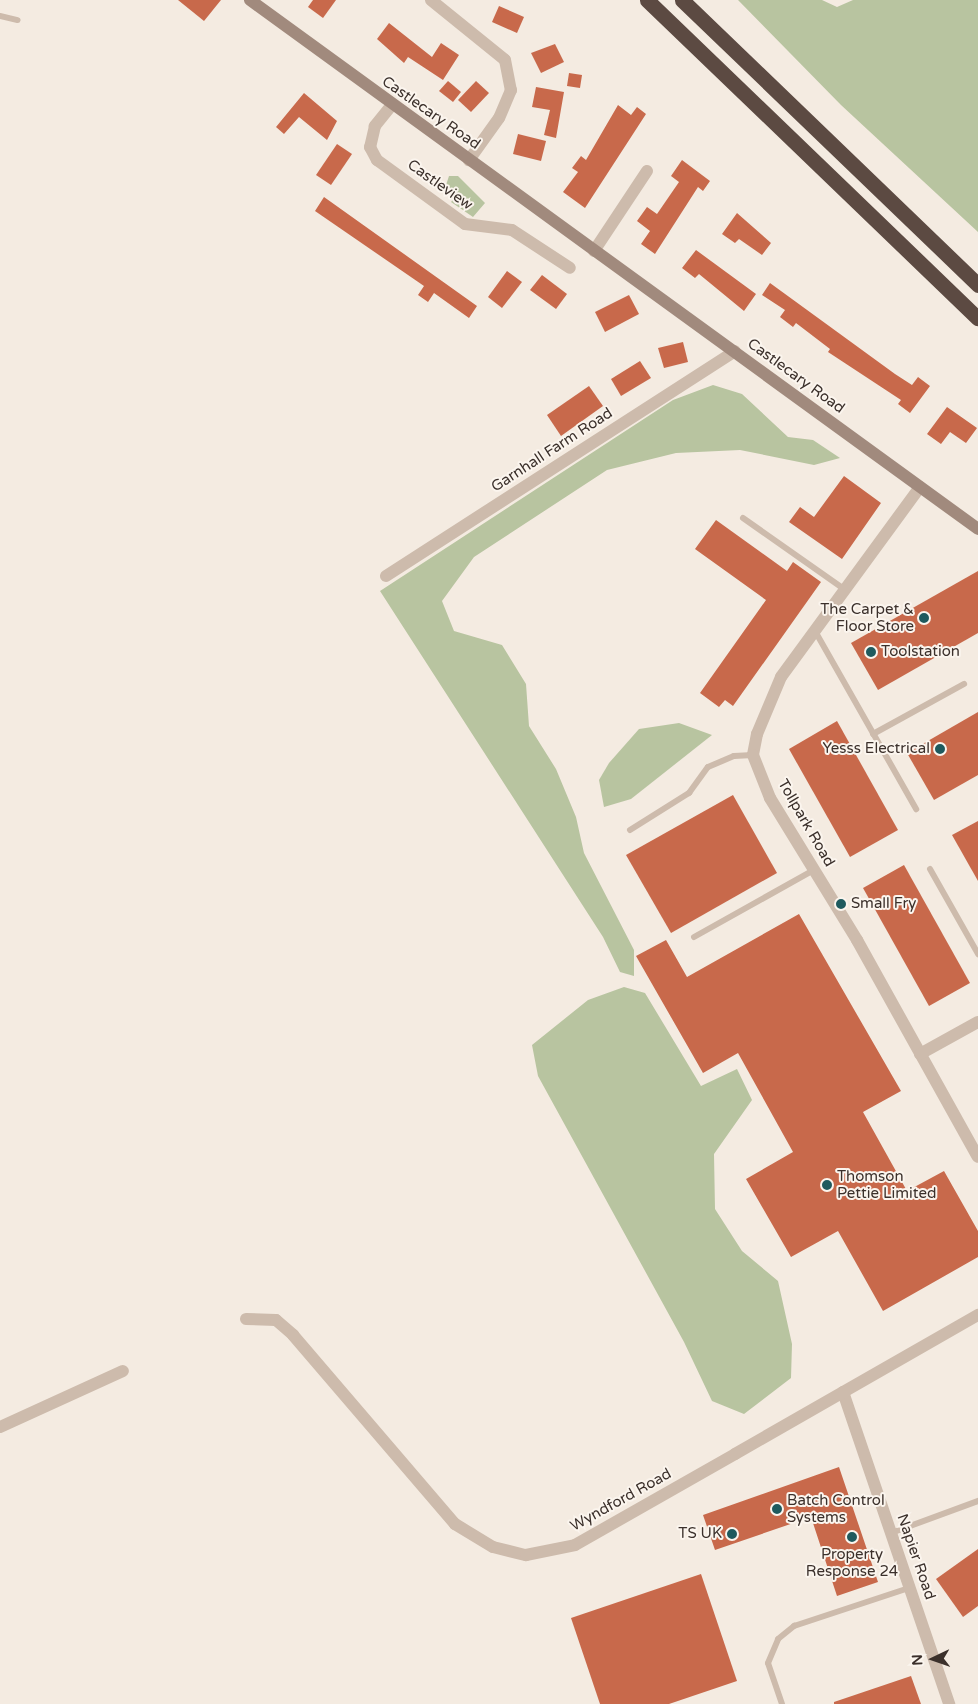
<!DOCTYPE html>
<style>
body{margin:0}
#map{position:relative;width:978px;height:1704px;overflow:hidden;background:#f4ebe1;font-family:"Varela Round",sans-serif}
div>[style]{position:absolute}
.green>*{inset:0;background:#b8c4a0}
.building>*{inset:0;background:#c8694b}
.service>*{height:6px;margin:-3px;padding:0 3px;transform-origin:3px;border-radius:3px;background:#cdbbac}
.minor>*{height:12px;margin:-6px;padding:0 6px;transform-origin:6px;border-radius:6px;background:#cdbbac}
.tertiary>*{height:12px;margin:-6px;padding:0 6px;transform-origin:6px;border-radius:6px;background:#cdbbac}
.secondary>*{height:12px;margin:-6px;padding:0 6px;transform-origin:6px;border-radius:6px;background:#a18a7d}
.motorway>*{height:15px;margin:-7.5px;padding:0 7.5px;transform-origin:7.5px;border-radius:7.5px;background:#5c4a42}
.dots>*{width:14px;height:14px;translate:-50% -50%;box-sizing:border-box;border:2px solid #fbf5ee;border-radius:50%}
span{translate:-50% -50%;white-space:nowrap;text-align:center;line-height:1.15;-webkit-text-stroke:4px #fbf5ee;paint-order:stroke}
.street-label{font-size:15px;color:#3b302b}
.poi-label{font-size:15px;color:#3b302b}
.right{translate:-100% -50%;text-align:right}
.left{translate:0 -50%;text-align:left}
.north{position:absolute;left:908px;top:1634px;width:50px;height:50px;-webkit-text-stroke:4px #fbf5ee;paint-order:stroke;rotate:267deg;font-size:14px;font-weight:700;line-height:20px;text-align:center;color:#3b302b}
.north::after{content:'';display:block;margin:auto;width:18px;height:22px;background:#3b302b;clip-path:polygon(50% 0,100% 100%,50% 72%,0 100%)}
</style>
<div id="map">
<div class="green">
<i style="clip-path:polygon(738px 0,822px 0,837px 7px,853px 0,978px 0,978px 232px,841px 105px)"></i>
<i style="clip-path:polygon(449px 176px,458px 176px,485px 203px,473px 217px,451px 202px,458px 194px,445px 188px)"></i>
<i style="clip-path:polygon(713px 385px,742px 394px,788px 437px,813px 440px,840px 458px,814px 465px,740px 450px,676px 453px,607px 470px,474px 557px,442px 601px,454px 631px,502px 645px,526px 684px,529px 726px,556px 769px,576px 817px,584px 853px,634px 950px,634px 976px,620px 972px,603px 937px,380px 591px,673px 400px)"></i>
<i style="clip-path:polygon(679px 723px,712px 735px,631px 799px,604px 807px,599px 780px,609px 763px,639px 729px)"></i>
<i style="clip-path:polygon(624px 987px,645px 993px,701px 1086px,737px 1069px,752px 1100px,714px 1154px,715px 1209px,742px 1251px,778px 1281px,792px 1344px,791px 1378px,744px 1414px,712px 1401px,684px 1342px,538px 1076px,532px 1045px,588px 1000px)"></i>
</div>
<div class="building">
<i style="clip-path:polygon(178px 0,221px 0,204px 21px)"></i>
<i style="clip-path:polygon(313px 0,336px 0,323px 18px,308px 7px)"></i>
<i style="clip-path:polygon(499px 6px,524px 17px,517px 33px,492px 22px)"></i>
<i style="clip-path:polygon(389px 23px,432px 57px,441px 43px,459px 55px,443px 80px,408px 57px,404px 63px,377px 39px)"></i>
<i style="clip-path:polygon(555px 44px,564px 62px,541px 73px,531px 53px)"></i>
<i style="clip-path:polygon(569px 73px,582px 75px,580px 88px,567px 86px)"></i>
<i style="clip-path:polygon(448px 81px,461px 92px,453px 102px,439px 91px)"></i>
<i style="clip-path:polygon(476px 81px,489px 93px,471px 112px,458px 100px)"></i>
<i style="clip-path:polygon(536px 87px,564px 92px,556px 138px,544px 135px,550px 110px,532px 107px)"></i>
<i style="clip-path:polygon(304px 93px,337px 121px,327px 140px,299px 117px,284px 134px,276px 127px)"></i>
<i style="clip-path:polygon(618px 105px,631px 115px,637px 107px,646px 114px,585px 208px,563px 192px,578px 172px,572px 168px,581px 156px,586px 160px)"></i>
<i style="clip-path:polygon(518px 134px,546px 141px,541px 161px,513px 154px)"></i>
<i style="clip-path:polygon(337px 144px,352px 154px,331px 185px,316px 175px)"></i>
<i style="clip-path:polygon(682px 160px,710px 181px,703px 191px,698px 187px,655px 254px,641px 244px,650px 231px,637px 221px,647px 207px,657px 214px,679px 182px,671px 176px)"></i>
<i style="clip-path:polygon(324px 197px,477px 306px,469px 318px,434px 293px,428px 302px,418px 295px,424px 286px,315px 211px)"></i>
<i style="clip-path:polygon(737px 213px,771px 243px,762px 255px,739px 239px,735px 243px,722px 234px)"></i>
<i style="clip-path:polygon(696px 250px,756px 294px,744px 311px,699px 274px,695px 278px,682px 268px)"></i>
<i style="clip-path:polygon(507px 271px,522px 282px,502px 308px,488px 297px)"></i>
<i style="clip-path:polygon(542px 275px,567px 294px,556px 309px,530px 290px)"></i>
<i style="clip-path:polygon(770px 283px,895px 374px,912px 385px,918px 377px,930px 386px,910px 413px,898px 404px,901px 400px,828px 352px,830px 349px,796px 323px,793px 327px,780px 317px,785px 310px,762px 295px)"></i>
<i style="clip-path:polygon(629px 295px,639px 314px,605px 332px,595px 312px)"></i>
<i style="clip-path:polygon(683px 342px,688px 362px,664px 368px,658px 348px)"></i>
<i style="clip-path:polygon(640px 361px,651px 378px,621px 396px,611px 379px)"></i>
<i style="clip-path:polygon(589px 386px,603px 406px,561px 436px,547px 415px)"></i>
<i style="clip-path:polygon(947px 407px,977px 428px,966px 443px,950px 432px,941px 444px,927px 434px)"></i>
<i style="clip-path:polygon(844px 476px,881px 503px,842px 559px,789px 522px,800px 507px,814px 517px)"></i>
<i style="clip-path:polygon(716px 520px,787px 571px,793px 562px,821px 582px,733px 706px,725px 700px,719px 707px,700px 693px,766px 600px,695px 549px)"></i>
<i style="clip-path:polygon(978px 571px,978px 633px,878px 690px,851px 643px)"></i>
<i style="clip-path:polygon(978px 712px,978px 775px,934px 800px,907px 753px)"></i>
<i style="clip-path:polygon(837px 721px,898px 830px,850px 857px,789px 749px)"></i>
<i style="clip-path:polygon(733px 795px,777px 873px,671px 933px,626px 855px)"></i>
<i style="clip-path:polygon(978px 821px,978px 881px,952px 835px)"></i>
<i style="clip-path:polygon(904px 865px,970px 983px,929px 1006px,863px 888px)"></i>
<i style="clip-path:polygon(799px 914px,901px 1091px,863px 1112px,907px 1191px,944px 1171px,978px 1231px,978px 1257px,883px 1311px,838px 1231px,791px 1257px,746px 1179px,793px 1152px,738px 1053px,703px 1073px,636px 956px,666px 940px,687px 977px)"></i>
<i style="clip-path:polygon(839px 1467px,878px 1582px,837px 1596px,811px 1517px,715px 1550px,703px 1515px)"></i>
<i style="clip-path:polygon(978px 1549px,978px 1606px,963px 1617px,936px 1579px)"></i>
<i style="clip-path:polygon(701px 1574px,737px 1681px,669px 1704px,600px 1704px,571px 1618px)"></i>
<i style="clip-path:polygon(911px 1676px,921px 1704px,834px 1704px,834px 1702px)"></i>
</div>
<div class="service">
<i style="left:0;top:16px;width:18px;rotate:13deg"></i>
<i style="left:743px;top:518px;width:123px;rotate:35.1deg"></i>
<i style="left:815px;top:631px;width:205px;rotate:60.4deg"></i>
<i style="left:873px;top:734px;width:104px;rotate:-28.8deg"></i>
<i style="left:630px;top:830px;width:70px;rotate:-32.1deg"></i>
<i style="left:689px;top:793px;width:32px;rotate:-54deg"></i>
<i style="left:708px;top:767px;width:28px;rotate:-23deg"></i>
<i style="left:734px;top:756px;width:19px;rotate:-3deg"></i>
<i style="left:930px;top:869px;width:98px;rotate:60.5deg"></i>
<i style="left:694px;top:937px;width:137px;rotate:-29.2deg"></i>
<i style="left:891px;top:1533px;width:93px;rotate:-20.2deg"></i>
<i style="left:782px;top:1704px;width:43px;rotate:-108.9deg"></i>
<i style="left:768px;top:1663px;width:26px;rotate:-67deg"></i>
<i style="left:778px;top:1639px;width:21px;rotate:-39deg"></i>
<i style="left:794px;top:1626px;width:121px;rotate:-18.3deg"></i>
</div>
<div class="minor">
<i style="left:431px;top:0;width:95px;rotate:39deg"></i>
<i style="left:505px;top:60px;width:31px;rotate:79deg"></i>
<i style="left:511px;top:90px;width:30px;rotate:113deg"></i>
<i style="left:499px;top:118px;width:52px;rotate:125.5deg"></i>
<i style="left:391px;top:106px;width:26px;rotate:129deg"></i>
<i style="left:375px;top:126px;width:22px;rotate:103deg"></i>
<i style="left:370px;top:147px;width:15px;rotate:62deg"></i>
<i style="left:377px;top:160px;width:109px;rotate:36deg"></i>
<i style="left:465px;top:224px;width:47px;rotate:7.3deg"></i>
<i style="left:512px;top:230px;width:69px;rotate:33.2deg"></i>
<i style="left:594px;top:251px;width:96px;rotate:-56.5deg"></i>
<i style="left:920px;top:487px;width:235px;rotate:126.2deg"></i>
<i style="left:781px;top:677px;width:62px;rotate:112.8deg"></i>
<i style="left:757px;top:734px;width:21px;rotate:101deg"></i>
<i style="left:753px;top:755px;width:46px;rotate:68.4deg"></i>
<i style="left:770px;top:798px;width:167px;rotate:58.5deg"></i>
<i style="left:857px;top:940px;width:248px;rotate:60.9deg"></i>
<i style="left:386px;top:576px;width:415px;rotate:-32.8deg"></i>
<i style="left:920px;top:1054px;width:66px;rotate:-28.9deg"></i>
<i style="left:246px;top:1319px;width:30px;rotate:2deg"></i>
<i style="left:276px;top:1320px;width:23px;rotate:41deg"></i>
<i style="left:293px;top:1335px;width:249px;rotate:49.4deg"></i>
<i style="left:455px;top:1524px;width:44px;rotate:31.2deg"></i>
<i style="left:493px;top:1547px;width:34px;rotate:14deg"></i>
<i style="left:526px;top:1555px;width:50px;rotate:-11.5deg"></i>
<i style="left:575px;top:1545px;width:184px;rotate:-29.6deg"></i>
<i style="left:843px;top:1392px;width:330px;rotate:71.2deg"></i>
<i style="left:0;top:1427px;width:135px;rotate:-24.5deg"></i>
</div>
<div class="tertiary">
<i style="left:735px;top:1454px;width:280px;rotate:-29.8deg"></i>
</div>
<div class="secondary">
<i style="left:250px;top:0;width:900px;rotate:36deg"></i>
</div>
<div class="motorway">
<i style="left:647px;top:0;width:459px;rotate:43.9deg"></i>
<i style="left:682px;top:0;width:411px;rotate:43.9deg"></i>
</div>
<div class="dots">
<i style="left:924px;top:618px;background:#1f5a5e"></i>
<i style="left:871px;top:652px;background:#1f5a5e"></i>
<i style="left:940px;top:749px;background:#1f5a5e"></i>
<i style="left:841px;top:904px;background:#1f5a5e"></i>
<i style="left:827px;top:1185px;background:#1f5a5e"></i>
<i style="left:777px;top:1509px;background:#1f5a5e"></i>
<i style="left:732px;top:1534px;background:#1f5a5e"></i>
<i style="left:852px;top:1537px;background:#1f5a5e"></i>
</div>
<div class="street-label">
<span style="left:431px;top:113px;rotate:35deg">Castlecary Road</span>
<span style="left:440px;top:185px;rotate:35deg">Castleview</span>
<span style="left:796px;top:376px;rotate:36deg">Castlecary Road</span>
<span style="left:552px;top:450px;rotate:-33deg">Garnhall Farm Road</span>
<span style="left:806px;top:823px;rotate:60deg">Tollpark Road</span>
<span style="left:621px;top:1500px;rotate:-29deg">Wyndford Road</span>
<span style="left:916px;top:1557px;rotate:71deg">Napier Road</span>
</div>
<div class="poi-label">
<span class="right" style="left:914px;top:618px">The Carpet &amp;<br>Floor Store</span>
<span class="left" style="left:881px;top:652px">Toolstation</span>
<span class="right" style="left:930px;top:749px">Yesss Electrical</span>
<span class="left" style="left:851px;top:904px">Small Fry</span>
<span class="left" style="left:837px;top:1185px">Thomson<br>Pettie Limited</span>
<span class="left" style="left:787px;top:1509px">Batch Control<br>Systems</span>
<span class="right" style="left:722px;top:1534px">TS UK</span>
<span style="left:852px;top:1563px">Property<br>Response 24</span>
</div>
<div class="north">N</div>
</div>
